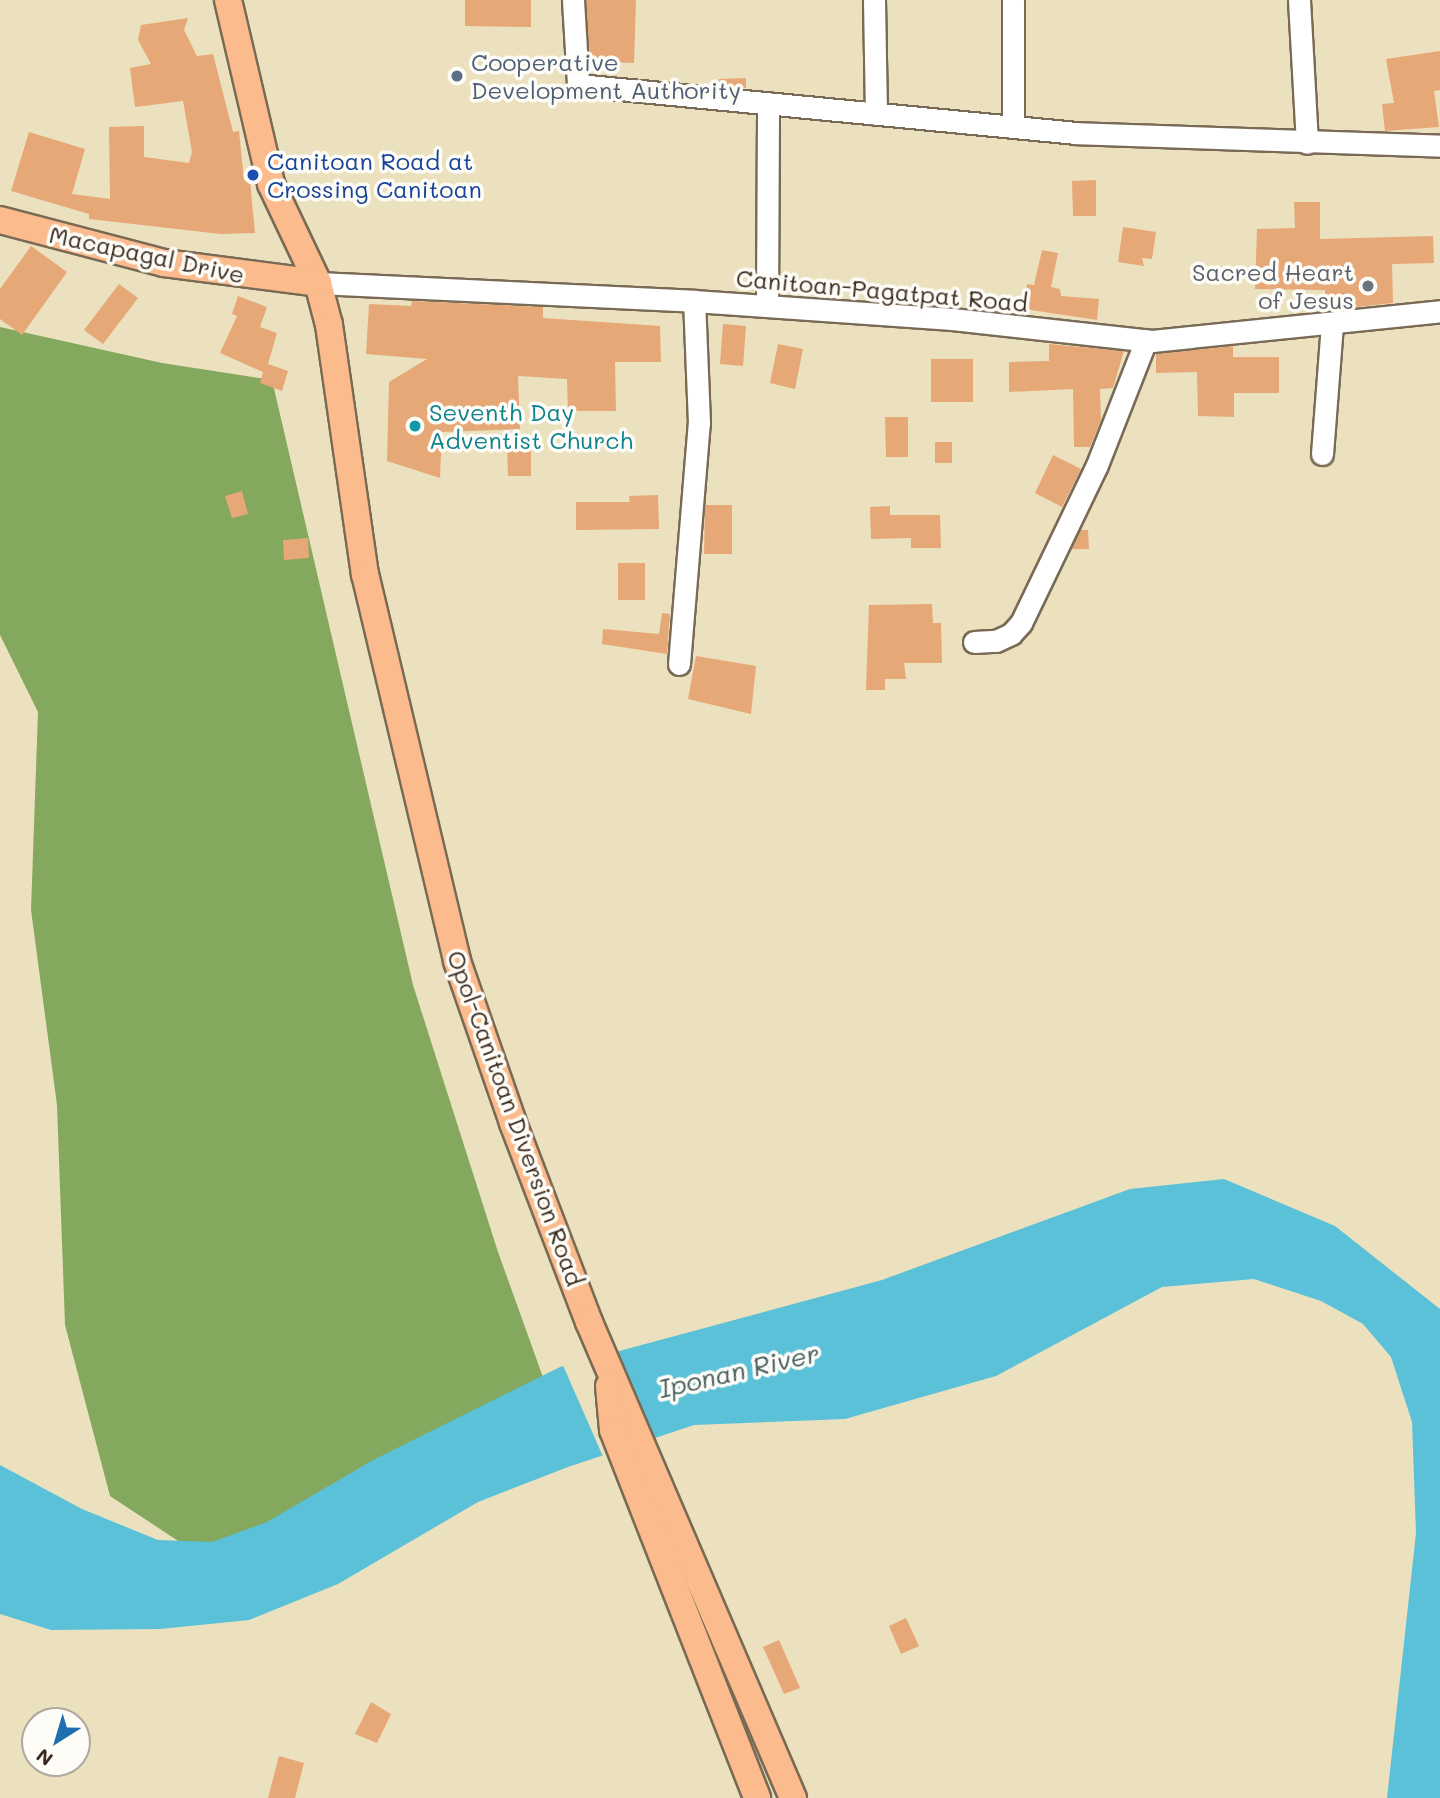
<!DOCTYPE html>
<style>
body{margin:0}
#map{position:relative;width:1440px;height:1798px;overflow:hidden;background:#ebe1be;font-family:Mali,sans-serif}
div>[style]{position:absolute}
.forest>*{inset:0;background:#84a85d}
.water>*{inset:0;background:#5bc1d8}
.pier>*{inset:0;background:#ebe1be}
.building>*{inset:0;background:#e6a877}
.roads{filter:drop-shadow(2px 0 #796a56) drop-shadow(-2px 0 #796a56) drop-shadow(0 2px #796a56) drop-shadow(0 -2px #796a56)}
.minor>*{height:21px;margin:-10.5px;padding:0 10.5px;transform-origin:10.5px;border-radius:10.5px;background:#fff}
.major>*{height:26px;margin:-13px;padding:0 13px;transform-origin:13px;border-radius:13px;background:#fbbb8c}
.dots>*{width:19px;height:19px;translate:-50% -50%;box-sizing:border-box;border:4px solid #fdfcf7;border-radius:50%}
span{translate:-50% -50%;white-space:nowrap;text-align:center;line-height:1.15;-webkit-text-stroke:7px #fdfcf7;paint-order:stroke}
.service-label{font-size:24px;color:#4e5e75}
.left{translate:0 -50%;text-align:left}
.transit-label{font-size:24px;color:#164399}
.street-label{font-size:24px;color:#3b2a1e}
.worship-label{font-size:24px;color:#5b616d}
.right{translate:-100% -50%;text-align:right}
.culture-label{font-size:24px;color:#0d838f}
.water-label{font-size:26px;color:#465f5f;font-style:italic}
.north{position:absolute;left:21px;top:1707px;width:70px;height:70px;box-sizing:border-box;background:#fdfcf7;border:2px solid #afa8a0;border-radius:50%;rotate:217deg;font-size:19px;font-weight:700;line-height:28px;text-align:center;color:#3b2a1e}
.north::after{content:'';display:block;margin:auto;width:24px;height:32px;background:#1f6fb2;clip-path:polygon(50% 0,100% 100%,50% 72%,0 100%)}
</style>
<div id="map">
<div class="forest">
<i style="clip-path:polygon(0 327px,162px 363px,272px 380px,413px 985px,498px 1252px,549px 1394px,207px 1560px,110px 1496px,65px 1325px,57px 1105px,31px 910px,38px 712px,0 635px)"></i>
</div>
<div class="water">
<i style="clip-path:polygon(1224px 1179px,1335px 1226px,1440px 1309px,1440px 1798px,1387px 1798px,1416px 1533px,1412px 1422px,1391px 1357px,1363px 1324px,1321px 1301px,1254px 1279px,1162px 1287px,996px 1376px,845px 1419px,694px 1425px,568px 1467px,478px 1502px,338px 1584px,249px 1620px,160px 1629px,51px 1630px,0 1614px,0 1465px,82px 1509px,158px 1540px,212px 1542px,267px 1522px,373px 1460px,560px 1367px,882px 1280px,1130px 1189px)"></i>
</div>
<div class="pier">
<i style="clip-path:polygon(615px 1350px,656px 1442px,604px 1459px,562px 1363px)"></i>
</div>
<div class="building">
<i style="clip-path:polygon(465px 0,531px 0,531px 27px,465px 26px)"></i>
<i style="clip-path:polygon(586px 0,636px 0,634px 63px,590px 61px)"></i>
<i style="clip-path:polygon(188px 18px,184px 30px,197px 56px,213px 54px,233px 132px,239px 131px,244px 180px,250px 180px,255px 233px,221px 234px,89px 219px,89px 214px,11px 191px,29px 132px,85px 149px,72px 194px,110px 199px,109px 127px,144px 126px,144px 157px,189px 163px,192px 152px,183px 101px,135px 107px,130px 68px,151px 64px,138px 40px,141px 25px)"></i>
<i style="clip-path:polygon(1440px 51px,1440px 90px,1434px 91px,1439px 127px,1385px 131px,1382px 104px,1394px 103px,1386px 59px)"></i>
<i style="clip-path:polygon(746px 78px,746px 88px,719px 85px,719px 79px)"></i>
<i style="clip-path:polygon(1096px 180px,1096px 216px,1073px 216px,1072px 181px)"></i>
<i style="clip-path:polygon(1294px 202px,1320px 202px,1320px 239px,1433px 236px,1434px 263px,1392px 264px,1393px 303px,1345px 308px,1345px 303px,1325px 303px,1325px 290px,1255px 289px,1257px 229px,1295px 228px)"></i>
<i style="clip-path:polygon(1123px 227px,1156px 232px,1152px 259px,1142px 258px,1144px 266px,1118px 262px)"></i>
<i style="clip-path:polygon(31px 246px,67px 272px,22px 335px,0 319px,0 289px)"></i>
<i style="clip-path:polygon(1042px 250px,1058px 253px,1051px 287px,1060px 289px,1061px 296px,1099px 299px,1097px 320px,1024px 309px,1027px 284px,1034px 285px)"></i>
<i style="clip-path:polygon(119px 284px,138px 298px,103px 344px,84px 330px)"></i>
<i style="clip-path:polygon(238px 296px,267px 307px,260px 327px,277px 333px,268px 364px,288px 371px,282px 391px,260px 383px,263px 372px,220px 353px,237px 316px,232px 314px)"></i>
<i style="clip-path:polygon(412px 301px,543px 307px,543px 318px,660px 326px,661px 362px,615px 362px,616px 411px,568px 411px,567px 379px,518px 376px,520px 429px,442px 432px,440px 478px,387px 461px,389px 382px,427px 359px,366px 354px,369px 304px,411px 306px)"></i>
<i style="clip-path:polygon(723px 324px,746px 326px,743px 366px,720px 364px)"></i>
<i style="clip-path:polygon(778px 344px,803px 349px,795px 389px,770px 383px)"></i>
<i style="clip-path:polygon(1049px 344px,1124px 351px,1113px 388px,1100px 389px,1101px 420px,1090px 447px,1074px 447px,1073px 389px,1009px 392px,1009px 362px,1049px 361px)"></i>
<i style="clip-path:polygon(1233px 346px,1233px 357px,1279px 357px,1279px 393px,1234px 393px,1234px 417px,1198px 416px,1197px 372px,1156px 373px,1156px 354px)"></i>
<i style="clip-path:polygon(931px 359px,973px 359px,973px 402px,931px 402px)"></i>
<i style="clip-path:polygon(885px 417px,908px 417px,908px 457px,886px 457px)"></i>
<i style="clip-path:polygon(935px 442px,952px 442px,952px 463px,935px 463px)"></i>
<i style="clip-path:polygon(507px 445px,531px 445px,531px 476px,508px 476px)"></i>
<i style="clip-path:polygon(1053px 455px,1081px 469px,1062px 507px,1035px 493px)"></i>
<i style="clip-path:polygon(242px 491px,248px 514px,232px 518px,225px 496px)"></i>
<i style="clip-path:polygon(658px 495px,659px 529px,576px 530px,576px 502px,630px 502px,629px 496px)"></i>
<i style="clip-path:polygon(705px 505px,732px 505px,732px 554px,704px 554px)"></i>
<i style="clip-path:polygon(890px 506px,890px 515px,940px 515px,941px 548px,911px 548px,911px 538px,871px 539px,870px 507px)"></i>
<i style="clip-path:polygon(1080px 530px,1088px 530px,1089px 549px,1071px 549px)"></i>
<i style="clip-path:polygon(308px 538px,309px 558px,284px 560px,283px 540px)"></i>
<i style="clip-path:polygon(618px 563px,645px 563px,645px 600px,618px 600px)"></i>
<i style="clip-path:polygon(932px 604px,933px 623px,941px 623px,942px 663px,904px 663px,906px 679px,885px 679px,885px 690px,866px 690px,869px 605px)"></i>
<i style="clip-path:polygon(662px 613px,670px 614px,667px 654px,602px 644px,603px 629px,659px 634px)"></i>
<i style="clip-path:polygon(696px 656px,756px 666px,751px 714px,688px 699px)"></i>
<i style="clip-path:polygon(906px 1618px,919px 1646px,901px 1654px,889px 1626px)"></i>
<i style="clip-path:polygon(779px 1640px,800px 1688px,784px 1694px,763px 1647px)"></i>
<i style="clip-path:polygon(371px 1702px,391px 1714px,377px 1743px,355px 1734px)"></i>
<i style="clip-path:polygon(279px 1756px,304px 1763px,295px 1798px,268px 1798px)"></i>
</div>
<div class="roads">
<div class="minor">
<i style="left:573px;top:0;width:85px;rotate:86.6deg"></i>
<i style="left:578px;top:85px;width:499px;rotate:5.5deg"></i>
<i style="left:1075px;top:133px;width:365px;rotate:2deg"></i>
<i style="left:874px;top:0;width:114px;rotate:89deg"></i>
<i style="left:1299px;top:0;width:143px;rotate:86.8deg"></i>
<i style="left:1013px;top:127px;width:127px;rotate:-90deg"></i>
<i style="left:318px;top:283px;width:376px;rotate:2.7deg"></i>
<i style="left:694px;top:301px;width:259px;rotate:4deg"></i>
<i style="left:952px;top:319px;width:201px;rotate:6.3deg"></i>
<i style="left:1152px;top:341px;width:290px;rotate:-5.9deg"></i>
<i style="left:767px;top:306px;width:203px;rotate:-89.7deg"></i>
<i style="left:1322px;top:454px;width:130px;rotate:-85.6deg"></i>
<i style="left:974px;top:642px;width:22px;rotate:-3deg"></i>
<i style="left:996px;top:641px;width:17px;rotate:-25deg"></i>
<i style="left:1011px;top:634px;width:15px;rotate:-48deg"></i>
<i style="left:1021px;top:623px;width:175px;rotate:-64.3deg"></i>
<i style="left:1097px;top:465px;width:134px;rotate:-68.6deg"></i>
<i style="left:679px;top:664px;width:242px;rotate:-85.3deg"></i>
<i style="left:699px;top:423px;width:122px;rotate:-92.3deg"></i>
</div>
<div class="major">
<i style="left:228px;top:0;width:189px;rotate:76.8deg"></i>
<i style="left:271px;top:184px;width:110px;rotate:64.6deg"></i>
<i style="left:318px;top:283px;width:43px;rotate:75.3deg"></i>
<i style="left:329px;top:325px;width:252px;rotate:81.8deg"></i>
<i style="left:365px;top:574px;width:398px;rotate:76.6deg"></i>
<i style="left:457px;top:961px;width:171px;rotate:70.9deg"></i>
<i style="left:513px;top:1123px;width:213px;rotate:69.1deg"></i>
<i style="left:589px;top:1322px;width:518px;rotate:66.8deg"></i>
<i style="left:0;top:220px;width:170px;rotate:14.7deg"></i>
<i style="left:164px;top:263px;width:155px;rotate:7.4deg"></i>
<i style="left:609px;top:1386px;width:44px;rotate:84.8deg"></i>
<i style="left:613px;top:1430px;width:395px;rotate:68.6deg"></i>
</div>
</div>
<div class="dots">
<i style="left:457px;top:76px;background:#5c6f8a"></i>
<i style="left:253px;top:175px;background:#1a4fb4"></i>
<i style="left:1368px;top:286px;background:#6b7280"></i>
<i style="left:415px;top:426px;background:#0f9aa8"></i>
</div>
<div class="service-label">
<span class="left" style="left:471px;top:76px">Cooperative<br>Development Authority</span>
</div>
<div class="transit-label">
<span class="left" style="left:267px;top:175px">Canitoan Road at<br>Crossing Canitoan</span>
</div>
<div class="street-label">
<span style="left:147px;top:254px;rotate:12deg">Macapagal Drive</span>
<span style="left:882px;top:290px;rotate:5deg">Canitoan-Pagatpat Road</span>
<span style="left:516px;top:1118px;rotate:70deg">Opol-Canitoan Diversion Road</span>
</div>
<div class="worship-label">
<span class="right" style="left:1354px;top:286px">Sacred Heart<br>of Jesus</span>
</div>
<div class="culture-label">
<span class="left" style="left:429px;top:426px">Seventh Day<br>Adventist Church</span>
</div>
<div class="water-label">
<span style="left:739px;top:1371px;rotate:-13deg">Iponan River</span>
</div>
<div class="north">N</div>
</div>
